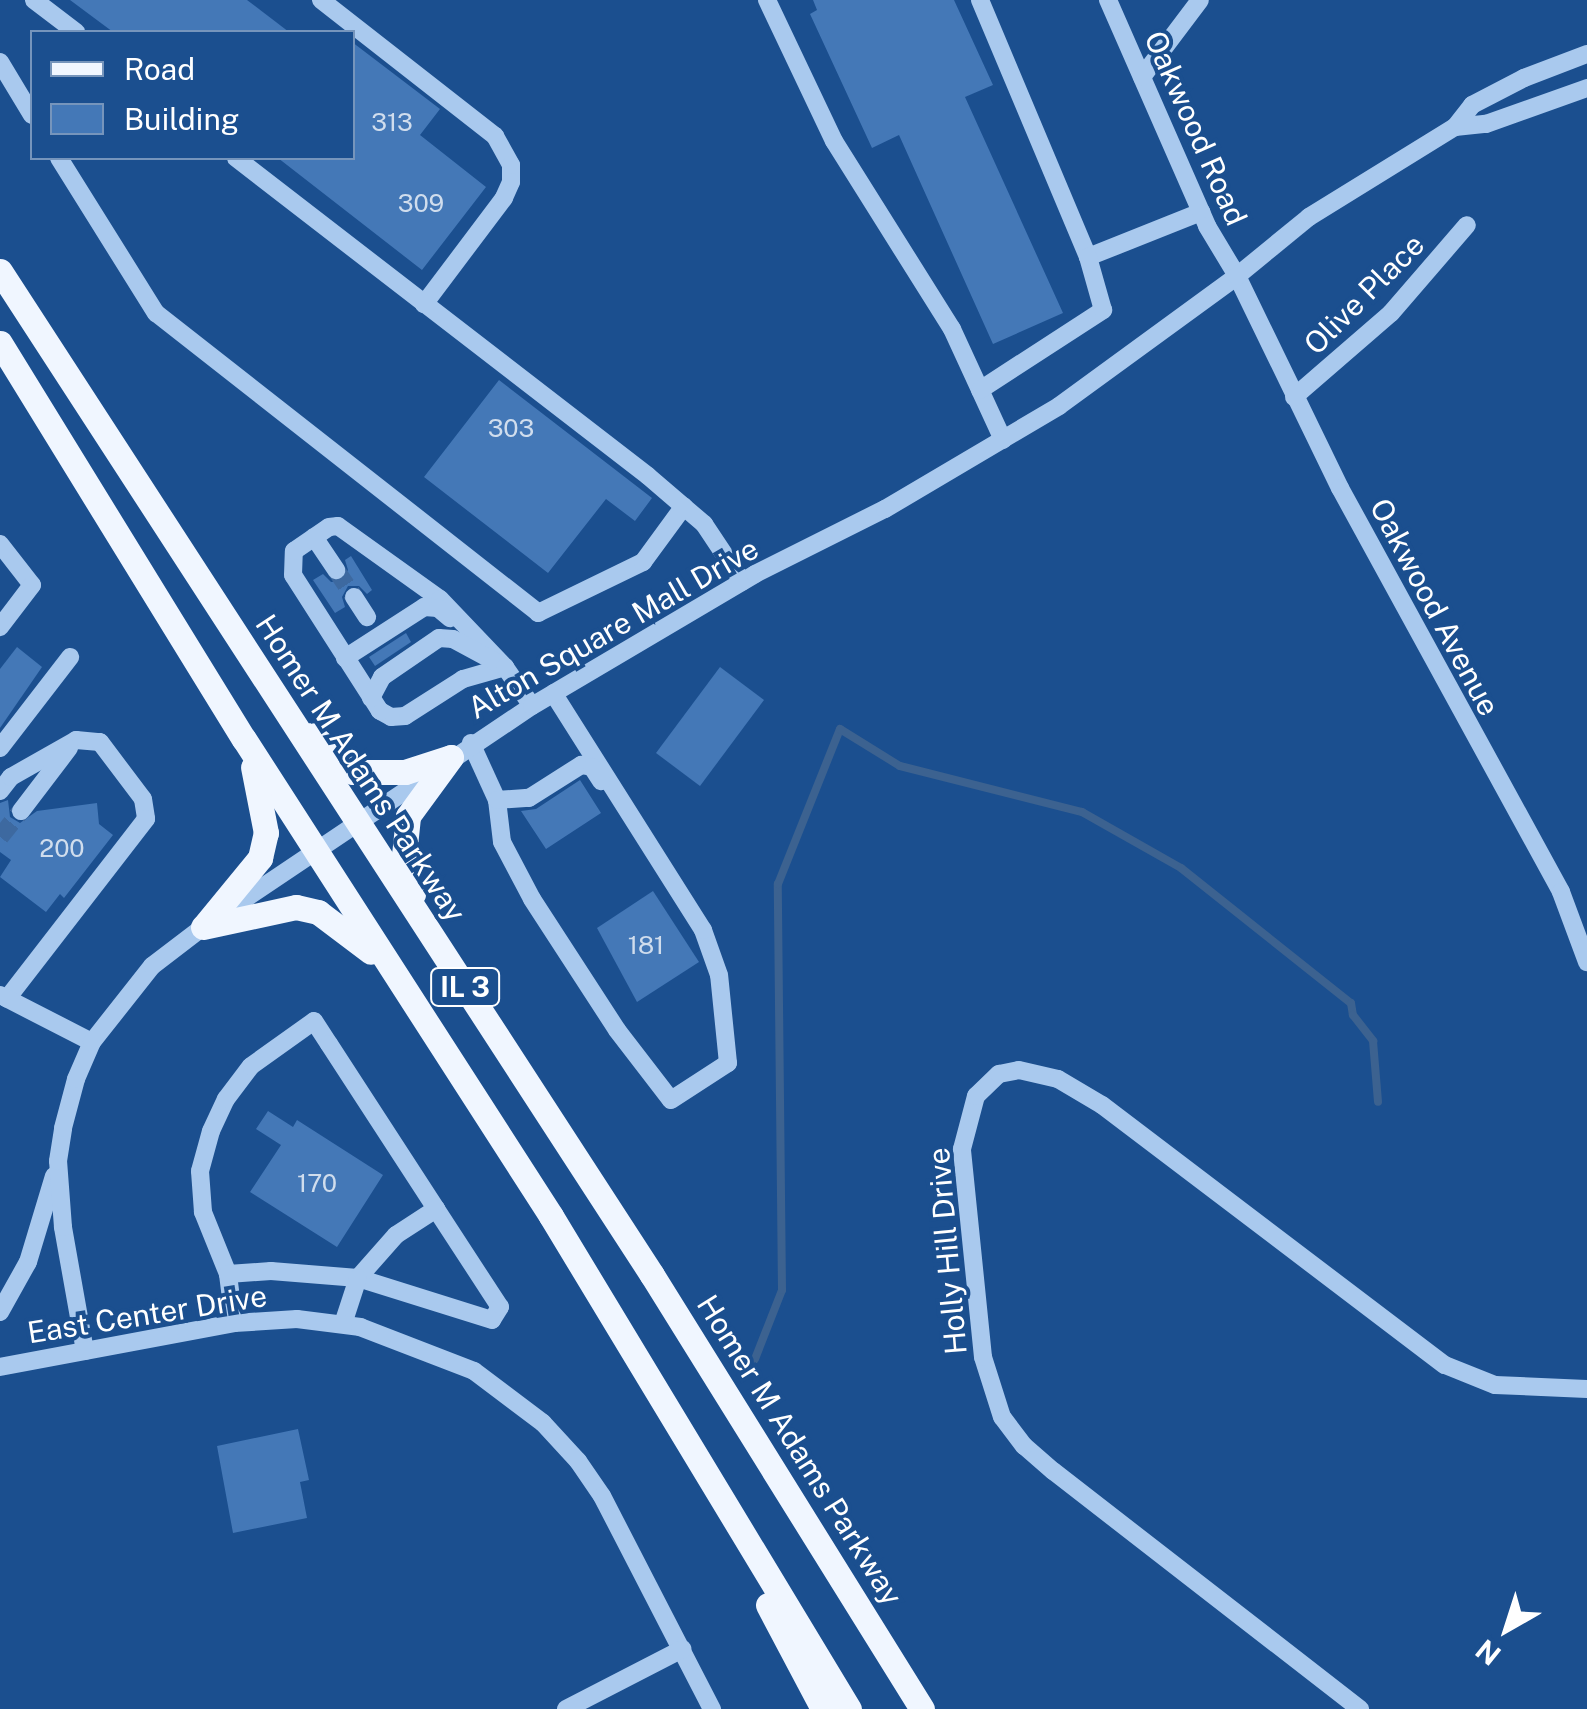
<!DOCTYPE html>
<style>
body{margin:0}
#map{position:relative;width:1587px;height:1709px;overflow:hidden;background:#1b4f8f;font-family:"Public Sans",sans-serif}
div>[style]{position:absolute}
.stream>*{height:8px;margin:-4px;padding:0 4px;transform-origin:4px;border-radius:4px;background:#3c6290}
.building>*{inset:0;background:#4478b7}
.minor-tunnel>*{height:18px;margin-top:-9px;transform-origin:0;background:repeating-linear-gradient(90deg,#3d69a0 0 18px,transparent 0 27px)}
.minor>*{height:18px;margin:-9px;padding:0 9px;transform-origin:9px;border-radius:9px;background:#a9c9ee}
.major>*{height:25px;margin:-12.5px;padding:0 12.5px;transform-origin:12.5px;border-radius:12.5px;background:#f0f6ff}
span{translate:-50% -50%;white-space:nowrap;text-align:center;line-height:1.15;-webkit-text-stroke:8px #1b4f8f;paint-order:stroke}
.number-label{font-size:25px;color:#d0dded}
.number-label span{-webkit-text-stroke-width:0}
.shield-label span{padding:2px 8px;background:#1b4f8f;border:2px solid;border-radius:8px;-webkit-text-stroke-width:0}
.shield-label{font-size:28px;color:#fff;font-weight:700}
.street-label{font-size:30px;color:#fff}
.legend{position:absolute;left:30px;top:30px;width:325px;height:130px;box-sizing:border-box;background:#1b4f8f;border:2px solid #7695bc;margin:0;padding:12px 18px;list-style:none;font-size:30px;color:#fff}
.legend li{display:flex;align-items:center;gap:20px;height:50px}
.legend b{width:50px;border:2px solid #7695bc}
.north{position:absolute;left:1457px;top:1579px;width:100px;height:100px;-webkit-text-stroke:8px #1b4f8f;paint-order:stroke;rotate:219deg;font-size:28px;font-weight:700;line-height:40px;text-align:center;color:#fff}
.north::after{content:'';display:block;margin:auto;width:35px;height:45px;background:#fff;clip-path:polygon(50% 0,100% 100%,50% 72%,0 100%)}
</style>
<div id="map">
<div class="stream">
<i style="left:755px;top:1359px;width:74px;rotate:-68.6deg"></i>
<i style="left:782px;top:1290px;width:406px;rotate:-90.6deg"></i>
<i style="left:778px;top:884px;width:167px;rotate:-68.2deg"></i>
<i style="left:840px;top:729px;width:70px;rotate:31.7deg"></i>
<i style="left:900px;top:766px;width:188px;rotate:14.2deg"></i>
<i style="left:1082px;top:812px;width:114px;rotate:29.5deg"></i>
<i style="left:1181px;top:868px;width:217px;rotate:38.5deg"></i>
<i style="left:1351px;top:1003px;width:12px;rotate:81deg"></i>
<i style="left:1353px;top:1015px;width:33px;rotate:52deg"></i>
<i style="left:1373px;top:1041px;width:61px;rotate:85.3deg"></i>
</div>
<div class="building">
<i style="clip-path:polygon(70px 0,247px 0,289px 32px,113px 32px)"></i>
<i style="clip-path:polygon(813px 0,954px 0,993px 85px,965px 97px,1063px 313px,993px 344px,899px 135px,872px 148px,810px 14px,817px 10px)"></i>
<i style="clip-path:polygon(352px 42px,440px 109px,420px 135px,486px 187px,422px 270px,278px 158px,352px 158px)"></i>
<i style="clip-path:polygon(499px 380px,652px 498px,635px 521px,606px 499px,548px 573px,424px 477px)"></i>
<i style="clip-path:polygon(351px 556px,372px 590px,367px 594px,359px 586px,348px 586px,342px 597px,345px 607px,335px 613px,313px 580px,323px 574px,331px 582px,342px 581px,348px 570px,345px 560px)"></i>
<i style="clip-path:polygon(406px 633px,411px 642px,375px 666px,369px 657px)"></i>
<i style="clip-path:polygon(17px 647px,42px 667px,0 728px,0 669px)"></i>
<i style="clip-path:polygon(720px 667px,764px 700px,700px 786px,656px 753px)"></i>
<i style="clip-path:polygon(580px 780px,601px 813px,546px 849px,521px 811px,536px 809px)"></i>
<i style="clip-path:polygon(8px 800px,10px 817px,20px 823px,37px 811px,97px 803px,99px 824px,113px 835px,64px 898px,60px 894px,46px 912px,0 877px,11px 860px,0 852px,0 803px)"></i>
<i style="clip-path:polygon(653px 891px,699px 962px,637px 1002px,597px 928px)"></i>
<i style="clip-path:polygon(268px 1111px,293px 1127px,297px 1120px,383px 1175px,337px 1247px,250px 1192px,281px 1145px,256px 1129px)"></i>
<i style="clip-path:polygon(298px 1429px,309px 1480px,300px 1482px,307px 1518px,233px 1533px,217px 1446px)"></i>
</div>
<div class="minor-tunnel">
<i style="left:336px;top:570px;width:32px;rotate:56deg"></i>
<i style="left:0;top:837px;width:33px;rotate:-51deg"></i>
</div>
<div class="minor">
<i style="left:34px;top:0;width:53px;rotate:37.3deg"></i>
<i style="left:321px;top:0;width:221px;rotate:38deg"></i>
<i style="left:495px;top:136px;width:33px;rotate:61deg"></i>
<i style="left:511px;top:165px;width:17px;rotate:90deg"></i>
<i style="left:511px;top:182px;width:17px;rotate:114deg"></i>
<i style="left:504px;top:198px;width:133px;rotate:127deg"></i>
<i style="left:767px;top:0;width:156px;rotate:64.6deg"></i>
<i style="left:834px;top:141px;width:222px;rotate:57.9deg"></i>
<i style="left:952px;top:329px;width:122px;rotate:65.3deg"></i>
<i style="left:980px;top:0;width:279px;rotate:67.2deg"></i>
<i style="left:1088px;top:257px;width:122px;rotate:-21.7deg"></i>
<i style="left:1108px;top:0;width:247px;rotate:66.3deg"></i>
<i style="left:1207px;top:226px;width:58px;rotate:59deg"></i>
<i style="left:1237px;top:276px;width:236px;rotate:64.1deg"></i>
<i style="left:1340px;top:488px;width:460px;rotate:61.3deg"></i>
<i style="left:1561px;top:892px;width:75px;rotate:69.6deg"></i>
<i style="left:0;top:62px;width:62px;rotate:58.9deg"></i>
<i style="left:1142px;top:77px;width:96px;rotate:-53deg"></i>
<i style="left:1455px;top:127px;width:31px;rotate:-6deg"></i>
<i style="left:1486px;top:124px;width:107px;rotate:-19.6deg"></i>
<i style="left:59px;top:158px;width:183px;rotate:58deg"></i>
<i style="left:156px;top:313px;width:486px;rotate:38.1deg"></i>
<i style="left:538px;top:613px;width:117px;rotate:-25.9deg"></i>
<i style="left:643px;top:562px;width:69px;rotate:-53.8deg"></i>
<i style="left:236px;top:158px;width:520px;rotate:37.66deg"></i>
<i style="left:648px;top:476px;width:74px;rotate:40.6deg"></i>
<i style="left:704px;top:524px;width:69px;rotate:56.3deg"></i>
<i style="left:980px;top:390px;width:147px;rotate:-33deg"></i>
<i style="left:1103px;top:310px;width:55px;rotate:-105.8deg"></i>
<i style="left:1294px;top:397px;width:128px;rotate:-40.9deg"></i>
<i style="left:1391px;top:313px;width:116px;rotate:-49.2deg"></i>
<i style="left:338px;top:526px;width:125px;rotate:35.6deg"></i>
<i style="left:440px;top:599px;width:94px;rotate:46.3deg"></i>
<i style="left:505px;top:667px;width:44px;rotate:164.1deg"></i>
<i style="left:463px;top:679px;width:69px;rotate:147.5deg"></i>
<i style="left:405px;top:716px;width:14px;rotate:176deg"></i>
<i style="left:391px;top:717px;width:13px;rotate:-151deg"></i>
<i style="left:380px;top:711px;width:161px;rotate:-122.6deg"></i>
<i style="left:293px;top:575px;width:24px;rotate:-88deg"></i>
<i style="left:294px;top:551px;width:42px;rotate:-34.4deg"></i>
<i style="left:329px;top:527px;width:9px;rotate:-6deg"></i>
<i style="left:314px;top:537px;width:40px;rotate:56deg"></i>
<i style="left:0;top:544px;width:52px;rotate:52deg"></i>
<i style="left:32px;top:585px;width:53px;rotate:127.3deg"></i>
<i style="left:354px;top:597px;width:24px;rotate:57deg"></i>
<i style="left:345px;top:658px;width:94px;rotate:-32.8deg"></i>
<i style="left:424px;top:607px;width:14px;rotate:4deg"></i>
<i style="left:438px;top:608px;width:16px;rotate:40deg"></i>
<i style="left:371px;top:698px;width:24px;rotate:-62deg"></i>
<i style="left:382px;top:677px;width:69px;rotate:-34.4deg"></i>
<i style="left:439px;top:638px;width:14px;rotate:4deg"></i>
<i style="left:453px;top:639px;width:59px;rotate:28.3deg"></i>
<i style="left:505px;top:667px;width:47px;rotate:55.3deg"></i>
<i style="left:471px;top:743px;width:63px;rotate:65.5deg"></i>
<i style="left:497px;top:800px;width:42px;rotate:83.2deg"></i>
<i style="left:502px;top:842px;width:64px;rotate:62.2deg"></i>
<i style="left:532px;top:899px;width:156px;rotate:57deg"></i>
<i style="left:617px;top:1030px;width:88px;rotate:52.4deg"></i>
<i style="left:671px;top:1100px;width:68px;rotate:-33deg"></i>
<i style="left:728px;top:1063px;width:88px;rotate:-95.8deg"></i>
<i style="left:719px;top:975px;width:48px;rotate:-109.6deg"></i>
<i style="left:703px;top:930px;width:280px;rotate:-122.3deg"></i>
<i style="left:0;top:748px;width:115px;rotate:-52.4deg"></i>
<i style="left:0;top:791px;width:18px;rotate:-52deg"></i>
<i style="left:11px;top:777px;width:75px;rotate:-29.6deg"></i>
<i style="left:76px;top:740px;width:24px;rotate:5deg"></i>
<i style="left:100px;top:742px;width:71px;rotate:53deg"></i>
<i style="left:143px;top:799px;width:20px;rotate:81deg"></i>
<i style="left:146px;top:819px;width:227px;rotate:127.7deg"></i>
<i style="left:497px;top:800px;width:32px;rotate:-4deg"></i>
<i style="left:529px;top:798px;width:62px;rotate:-32.4deg"></i>
<i style="left:581px;top:765px;width:11px;rotate:10deg"></i>
<i style="left:592px;top:767px;width:17px;rotate:57deg"></i>
<i style="left:21px;top:811px;width:79px;rotate:-52.7deg"></i>
<i style="left:0;top:995px;width:103px;rotate:27.1deg"></i>
<i style="left:228px;top:1274px;width:67px;rotate:-112deg"></i>
<i style="left:203px;top:1212px;width:41px;rotate:-94.2deg"></i>
<i style="left:200px;top:1171px;width:41px;rotate:-74.6deg"></i>
<i style="left:211px;top:1131px;width:35px;rotate:-65deg"></i>
<i style="left:226px;top:1099px;width:41px;rotate:-52.9deg"></i>
<i style="left:251px;top:1066px;width:77px;rotate:-35.5deg"></i>
<i style="left:314px;top:1021px;width:27px;rotate:57deg"></i>
<i style="left:329px;top:1044px;width:197px;rotate:57deg"></i>
<i style="left:436px;top:1209px;width:117px;rotate:56.9deg"></i>
<i style="left:500px;top:1307px;width:15px;rotate:122deg"></i>
<i style="left:492px;top:1320px;width:140px;rotate:-162.6deg"></i>
<i style="left:358px;top:1278px;width:57px;rotate:-48.5deg"></i>
<i style="left:396px;top:1235px;width:48px;rotate:-33deg"></i>
<i style="left:0;top:1312px;width:57px;rotate:-60.8deg"></i>
<i style="left:28px;top:1262px;width:90px;rotate:-73.2deg"></i>
<i style="left:234px;top:1323px;width:49px;rotate:-97deg"></i>
<i style="left:228px;top:1274px;width:43px;rotate:-4deg"></i>
<i style="left:271px;top:1271px;width:87px;rotate:4.6deg"></i>
<i style="left:358px;top:1278px;width:48px;rotate:108.1deg"></i>
<i style="left:85px;top:1351px;width:126px;rotate:-100.1deg"></i>
<i style="left:63px;top:1227px;width:66px;rotate:-94.3deg"></i>
<i style="left:58px;top:1161px;width:33px;rotate:-81deg"></i>
<i style="left:63px;top:1128px;width:51px;rotate:-75.1deg"></i>
<i style="left:76px;top:1079px;width:40px;rotate:-66.6deg"></i>
<i style="left:92px;top:1042px;width:97px;rotate:-51.7deg"></i>
<i style="left:152px;top:966px;width:64px;rotate:-37.4deg"></i>
<i style="left:203px;top:927px;width:396px;rotate:-33.9deg"></i>
<i style="left:532px;top:706px;width:259px;rotate:-30.6deg"></i>
<i style="left:755px;top:574px;width:145px;rotate:-26.6deg"></i>
<i style="left:885px;top:509px;width:202px;rotate:-30.6deg"></i>
<i style="left:1059px;top:406px;width:220px;rotate:-36.1deg"></i>
<i style="left:1237px;top:276px;width:93px;rotate:-39.3deg"></i>
<i style="left:1309px;top:217px;width:172px;rotate:-31.7deg"></i>
<i style="left:1455px;top:127px;width:28px;rotate:-52deg"></i>
<i style="left:1472px;top:105px;width:59px;rotate:-27.4deg"></i>
<i style="left:1524px;top:78px;width:67px;rotate:-20.9deg"></i>
<i style="left:0;top:1367px;width:238px;rotate:-10.6deg"></i>
<i style="left:234px;top:1323px;width:63px;rotate:-3.6deg"></i>
<i style="left:297px;top:1319px;width:64px;rotate:7.2deg"></i>
<i style="left:360px;top:1327px;width:122px;rotate:21.1deg"></i>
<i style="left:474px;top:1371px;width:86px;rotate:37deg"></i>
<i style="left:543px;top:1423px;width:52px;rotate:47.4deg"></i>
<i style="left:578px;top:1461px;width:42px;rotate:55.6deg"></i>
<i style="left:602px;top:1496px;width:240px;rotate:62.7deg"></i>
<i style="left:566px;top:1709px;width:131px;rotate:-27.3deg"></i>
<i style="left:1360px;top:1709px;width:388px;rotate:-142.2deg"></i>
<i style="left:1053px;top:1471px;width:38px;rotate:-139deg"></i>
<i style="left:1024px;top:1446px;width:36px;rotate:-127deg"></i>
<i style="left:1002px;top:1417px;width:63px;rotate:-107.6deg"></i>
<i style="left:983px;top:1357px;width:209px;rotate:-95.8deg"></i>
<i style="left:962px;top:1149px;width:55px;rotate:-75.2deg"></i>
<i style="left:976px;top:1096px;width:32px;rotate:-44deg"></i>
<i style="left:999px;top:1074px;width:20px;rotate:-11deg"></i>
<i style="left:1019px;top:1070px;width:40px;rotate:13deg"></i>
<i style="left:1058px;top:1079px;width:51px;rotate:30.6deg"></i>
<i style="left:1102px;top:1105px;width:430px;rotate:37.2deg"></i>
<i style="left:1445px;top:1365px;width:54px;rotate:21.8deg"></i>
<i style="left:1495px;top:1385px;width:92px;rotate:2.5deg"></i>
</div>
<div class="major">
<i style="left:0;top:271px;width:1197px;rotate:57deg"></i>
<i style="left:652px;top:1275px;width:511px;rotate:58.11deg"></i>
<i style="left:0;top:343px;width:465px;rotate:58.4deg"></i>
<i style="left:244px;top:739px;width:567px;rotate:57.23deg"></i>
<i style="left:551px;top:1216px;width:576px;rotate:58.85deg"></i>
<i style="left:312px;top:735px;width:55px;rotate:42.1deg"></i>
<i style="left:353px;top:772px;width:52px"></i>
<i style="left:405px;top:772px;width:48px;rotate:-18.1deg"></i>
<i style="left:413px;top:894px;width:40px;rotate:-103deg"></i>
<i style="left:404px;top:855px;width:39px;rotate:-84deg"></i>
<i style="left:408px;top:816px;width:73px;rotate:-53.9deg"></i>
<i style="left:205px;top:925px;width:87px;rotate:-50.6deg"></i>
<i style="left:260px;top:858px;width:26px;rotate:-77deg"></i>
<i style="left:266px;top:833px;width:67px;rotate:-101.1deg"></i>
<i style="left:203px;top:927px;width:95px;rotate:-12.1deg"></i>
<i style="left:296px;top:907px;width:23px;rotate:13deg"></i>
<i style="left:318px;top:912px;width:66px;rotate:37deg"></i>
<i style="left:768px;top:1605px;width:118px;rotate:62.1deg"></i>
</div>
<div class="number-label">
<span style="left:392px;top:122px">313</span>
<span style="left:421px;top:203px">309</span>
<span style="left:511px;top:428px">303</span>
<span style="left:62px;top:848px">200</span>
<span style="left:646px;top:945px">181</span>
<span style="left:317px;top:1183px">170</span>
</div>
<div class="shield-label">
<span style="left:465px;top:987px">IL 3</span>
</div>
<div class="street-label">
<span style="left:1196px;top:128px;rotate:66deg">Oakwood Road</span>
<span style="left:1364px;top:294px;rotate:-45deg">Olive Place</span>
<span style="left:1435px;top:607px;rotate:62deg">Oakwood Avenue</span>
<span style="left:613px;top:628px;rotate:-30deg">Alton Square Mall Drive</span>
<span style="left:361px;top:768px;rotate:57deg">Homer M Adams Parkway</span>
<span style="left:947px;top:1251px;rotate:-95deg">Holly Hill Drive</span>
<span style="left:147px;top:1314px;rotate:-9deg">East Center Drive</span>
<span style="left:800px;top:1450px;rotate:58deg">Homer M Adams Parkway</span>
</div>
<ul class="legend">
<li><b style="height:12px;background:#f0f6ff"></b>Road</li>
<li><b style="height:28px;background:#4478b7"></b>Building</li>
</ul>
<div class="north">N</div>
</div>
